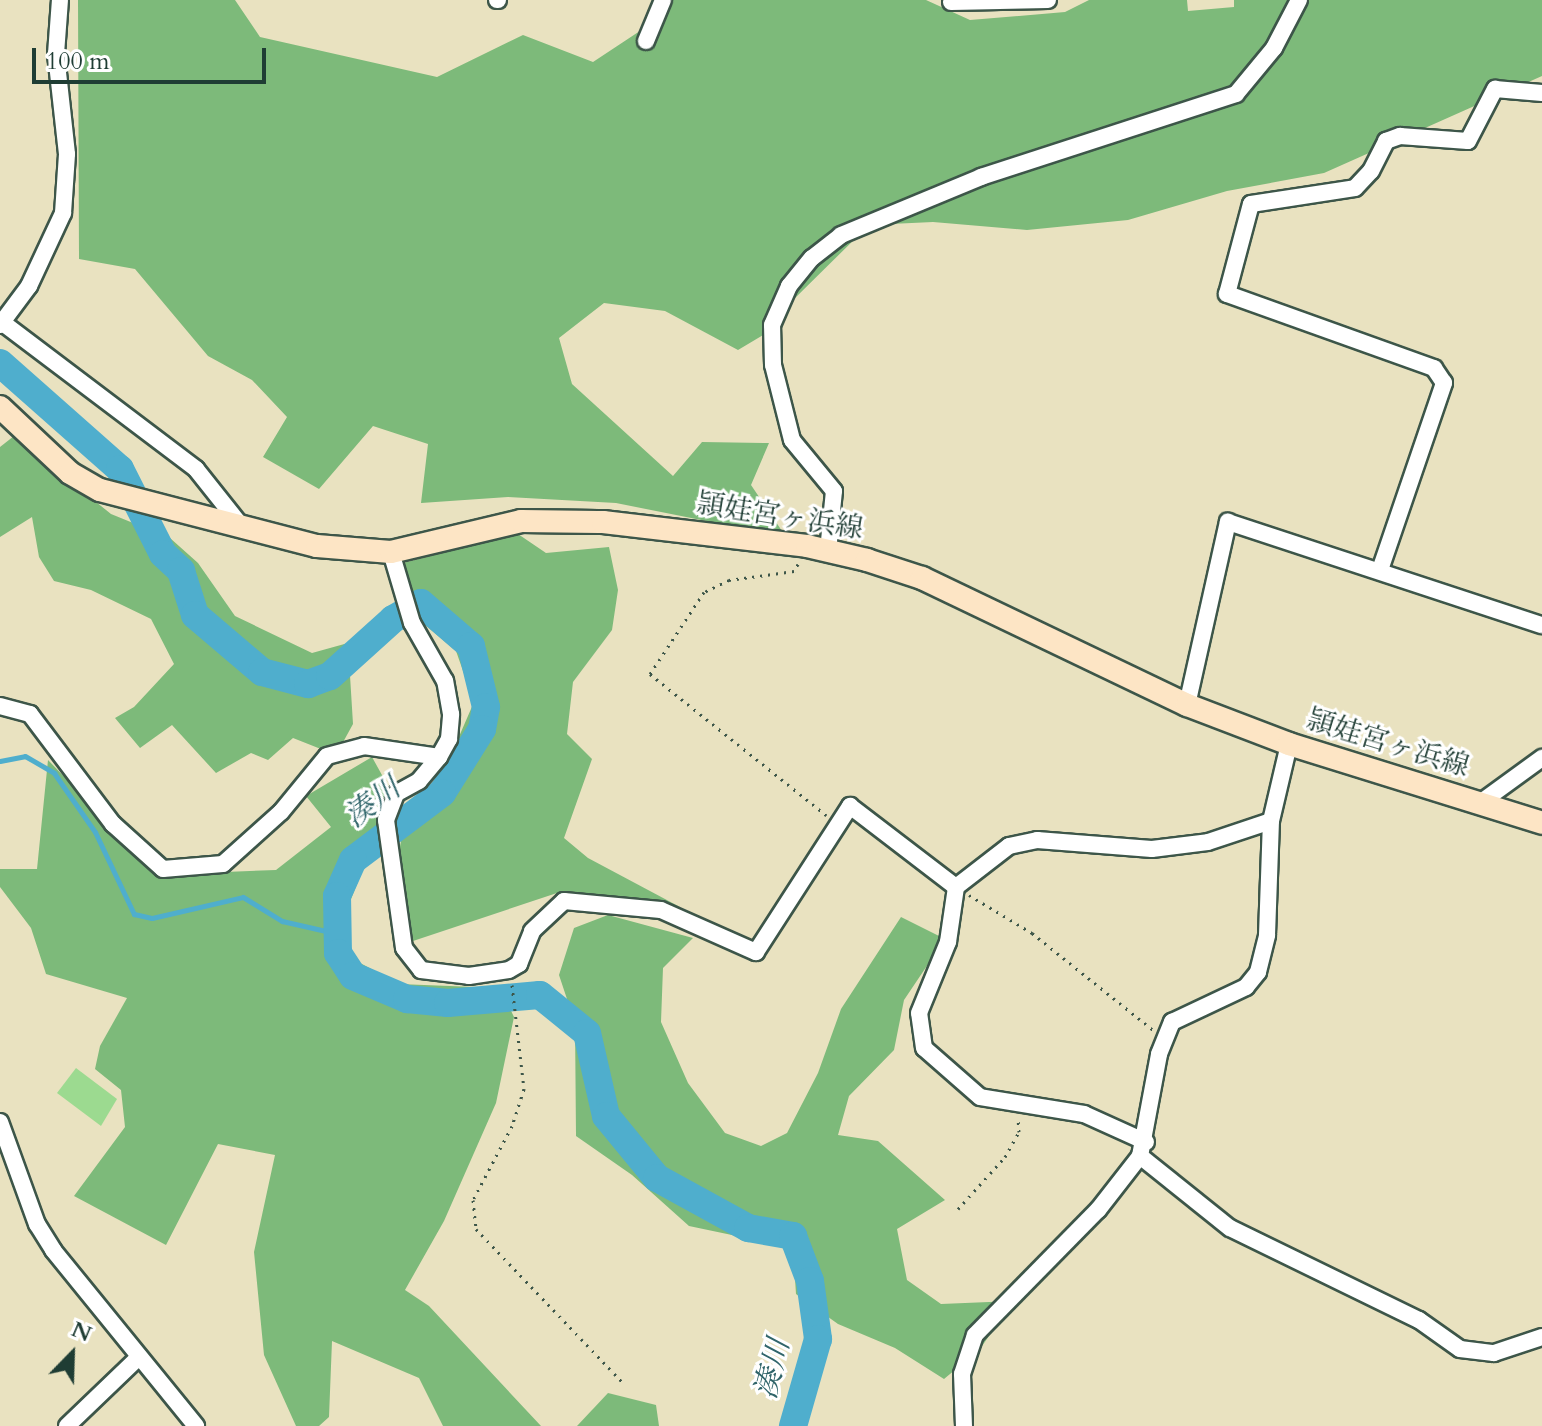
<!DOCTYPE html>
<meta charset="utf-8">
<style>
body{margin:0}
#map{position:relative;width:1542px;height:1426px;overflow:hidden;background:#e9e2c0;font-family:Cardo,"Noto Serif JP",serif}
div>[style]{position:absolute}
.green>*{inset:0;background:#9cda90}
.forest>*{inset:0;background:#7dba7a}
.stream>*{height:5px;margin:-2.5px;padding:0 2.5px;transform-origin:2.5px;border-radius:2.5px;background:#4faecd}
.river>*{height:28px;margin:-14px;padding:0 14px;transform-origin:14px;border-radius:14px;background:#4faecd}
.path>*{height:3px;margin-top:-1.5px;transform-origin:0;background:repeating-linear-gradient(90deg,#3d5649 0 2px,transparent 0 8px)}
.roads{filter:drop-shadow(2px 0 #3d5649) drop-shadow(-2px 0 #3d5649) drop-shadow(0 2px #3d5649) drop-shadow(0 -2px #3d5649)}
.minor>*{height:16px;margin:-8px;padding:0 8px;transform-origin:8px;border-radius:8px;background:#fff}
.secondary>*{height:22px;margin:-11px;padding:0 11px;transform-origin:11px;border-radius:11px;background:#fde5c5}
span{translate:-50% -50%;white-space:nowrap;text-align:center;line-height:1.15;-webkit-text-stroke:6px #fff;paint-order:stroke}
.street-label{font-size:28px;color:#1f3d34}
.water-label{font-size:30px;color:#30656a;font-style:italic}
.north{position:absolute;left:32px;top:1314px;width:80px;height:80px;-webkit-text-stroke:6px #fff;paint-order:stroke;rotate:23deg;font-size:22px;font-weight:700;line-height:32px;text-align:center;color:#1f3d34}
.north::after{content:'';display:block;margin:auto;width:28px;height:36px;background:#1f3d34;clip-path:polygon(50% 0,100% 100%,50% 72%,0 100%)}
.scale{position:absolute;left:32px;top:48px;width:234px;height:36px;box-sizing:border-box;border:4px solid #1f3d34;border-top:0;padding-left:10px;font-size:24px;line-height:28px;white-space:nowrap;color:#1f3d34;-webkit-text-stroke:6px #fff;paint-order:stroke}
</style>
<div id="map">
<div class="green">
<i style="clip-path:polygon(76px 1068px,117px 1099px,101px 1126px,57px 1093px)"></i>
</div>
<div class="forest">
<i style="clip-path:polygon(78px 0,235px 0,260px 37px,437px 77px,523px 35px,593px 62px,652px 23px,663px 0,926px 0,970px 20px,1065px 12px,1089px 0,1187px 0,1188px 11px,1234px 7px,1234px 0,1542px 0,1542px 76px,1324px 173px,1227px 191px,1128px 220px,1027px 230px,933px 222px,869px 225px,791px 302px,770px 331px,738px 350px,665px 311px,604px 303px,559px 338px,572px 384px,673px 476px,702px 442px,769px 443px,751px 485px,786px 537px,616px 503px,508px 497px,421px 503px,428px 444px,373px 426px,319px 489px,263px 457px,287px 417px,252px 380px,208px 356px,135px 269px,79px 259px)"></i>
<i style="clip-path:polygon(14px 436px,111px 514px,170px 538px,198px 563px,235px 616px,312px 653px,348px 643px,353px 724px,336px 755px,293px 738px,268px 760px,251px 753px,216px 773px,172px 725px,140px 748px,115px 718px,134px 707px,174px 664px,151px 619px,91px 590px,54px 581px,39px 557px,32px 517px,0 537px,0 447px)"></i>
<i style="clip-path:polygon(518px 534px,546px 553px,609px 547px,618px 590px,612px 630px,573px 682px,567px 734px,592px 759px,564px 838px,588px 858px,680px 907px,560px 892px,410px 942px,396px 865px,406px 818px,448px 762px,474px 702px,456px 651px,412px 614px,387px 567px)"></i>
<i style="clip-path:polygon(372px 757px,393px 795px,351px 899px,338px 951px,399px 984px,500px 988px,514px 1017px,496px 1103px,444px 1221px,405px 1290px,429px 1306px,541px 1426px,443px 1426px,419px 1378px,332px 1341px,329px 1417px,319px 1426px,296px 1426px,264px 1355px,254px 1252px,275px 1155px,218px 1144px,166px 1245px,74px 1196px,125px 1127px,121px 1090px,95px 1069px,100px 1046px,127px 998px,46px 974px,31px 928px,0 887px,0 869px,37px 869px,48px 760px,147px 862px,225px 872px,276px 870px,331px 827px,306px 796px)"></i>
<i style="clip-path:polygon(608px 915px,693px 938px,663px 968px,661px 1022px,688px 1083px,725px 1133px,761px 1146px,787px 1133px,818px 1073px,841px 1009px,901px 917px,945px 939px,904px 1000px,894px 1050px,849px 1096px,838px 1135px,878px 1141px,945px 1200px,897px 1229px,907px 1280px,941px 1304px,1013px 1301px,980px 1349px,944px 1379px,895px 1348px,838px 1324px,796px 1294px,793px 1248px,689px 1226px,632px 1175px,576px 1136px,575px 1023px,559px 975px,574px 928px)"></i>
<i style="clip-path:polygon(608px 1393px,656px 1405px,659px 1426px,577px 1426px)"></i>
</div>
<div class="stream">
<i style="left:0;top:761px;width:25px;rotate:-11deg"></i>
<i style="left:25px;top:756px;width:34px;rotate:30deg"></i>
<i style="left:54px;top:773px;width:72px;rotate:55.2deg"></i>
<i style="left:95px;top:832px;width:91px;rotate:64.6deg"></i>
<i style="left:134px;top:914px;width:18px;rotate:13deg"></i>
<i style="left:152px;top:918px;width:93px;rotate:-13deg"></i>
<i style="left:243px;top:897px;width:46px;rotate:31.6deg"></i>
<i style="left:282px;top:921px;width:54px;rotate:12.8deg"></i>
</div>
<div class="river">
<i style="left:0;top:363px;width:160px;rotate:41.5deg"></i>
<i style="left:120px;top:469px;width:95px;rotate:63.2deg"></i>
<i style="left:163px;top:554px;width:25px;rotate:43deg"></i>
<i style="left:181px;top:571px;width:46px;rotate:72.3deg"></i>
<i style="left:195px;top:615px;width:88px;rotate:40.4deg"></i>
<i style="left:262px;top:672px;width:48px;rotate:14.6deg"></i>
<i style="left:308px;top:684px;width:23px;rotate:-20deg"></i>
<i style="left:330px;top:676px;width:85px;rotate:-42.1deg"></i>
<i style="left:393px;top:619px;width:32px;rotate:-30deg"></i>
<i style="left:421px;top:603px;width:66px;rotate:40.7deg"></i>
<i style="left:471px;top:646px;width:63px;rotate:76.2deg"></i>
<i style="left:486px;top:707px;width:22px;rotate:100deg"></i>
<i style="left:482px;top:729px;width:75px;rotate:122deg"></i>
<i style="left:442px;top:793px;width:111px;rotate:143deg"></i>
<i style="left:353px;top:860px;width:39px;rotate:114deg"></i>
<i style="left:337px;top:896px;width:57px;rotate:89deg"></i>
<i style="left:338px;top:953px;width:27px;rotate:57deg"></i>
<i style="left:353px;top:976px;width:59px;rotate:23.1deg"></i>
<i style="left:407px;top:999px;width:41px;rotate:5.6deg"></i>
<i style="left:448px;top:1003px;width:92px;rotate:-5deg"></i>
<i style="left:540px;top:995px;width:60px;rotate:39deg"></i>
<i style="left:587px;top:1033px;width:85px;rotate:77.1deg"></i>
<i style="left:606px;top:1116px;width:80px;rotate:50.6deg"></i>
<i style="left:657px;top:1178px;width:104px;rotate:28.8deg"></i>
<i style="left:748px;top:1228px;width:46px;rotate:10.1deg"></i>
<i style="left:793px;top:1236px;width:48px;rotate:69.3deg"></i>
<i style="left:810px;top:1281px;width:59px;rotate:82.1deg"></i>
<i style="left:818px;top:1339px;width:91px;rotate:106deg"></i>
</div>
<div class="path">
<i style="left:798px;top:564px;width:8px;rotate:120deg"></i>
<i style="left:794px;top:571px;width:66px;rotate:172.1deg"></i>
<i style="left:729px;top:580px;width:28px;rotate:154deg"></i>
<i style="left:704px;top:592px;width:98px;rotate:123.4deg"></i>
<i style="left:650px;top:674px;width:226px;rotate:38.7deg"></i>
<i style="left:969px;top:895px;width:74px;rotate:31.1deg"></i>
<i style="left:1032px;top:933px;width:155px;rotate:38.7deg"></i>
<i style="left:512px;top:985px;width:105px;rotate:83.4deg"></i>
<i style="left:524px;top:1089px;width:39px;rotate:108deg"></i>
<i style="left:512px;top:1126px;width:84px;rotate:117.8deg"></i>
<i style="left:473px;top:1200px;width:29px;rotate:84deg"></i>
<i style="left:476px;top:1229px;width:211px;rotate:46.3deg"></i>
<i style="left:958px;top:1209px;width:70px;rotate:-47.9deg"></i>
<i style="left:1005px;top:1157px;width:29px;rotate:-61deg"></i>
<i style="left:1019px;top:1132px;width:15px;rotate:-94deg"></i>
</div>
<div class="roads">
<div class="minor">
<i style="left:497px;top:0;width:1px"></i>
<i style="left:951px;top:2px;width:97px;rotate:-1.2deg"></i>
<i style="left:646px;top:41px;width:44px;rotate:-67.5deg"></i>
<i style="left:3px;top:323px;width:242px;rotate:37.1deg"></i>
<i style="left:196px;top:469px;width:75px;rotate:51.5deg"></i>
<i style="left:0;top:325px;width:49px;rotate:-53.4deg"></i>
<i style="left:29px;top:286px;width:81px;rotate:-65deg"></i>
<i style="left:63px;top:213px;width:59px;rotate:-86.1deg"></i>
<i style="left:67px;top:154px;width:101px;rotate:-96.3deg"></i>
<i style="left:56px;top:54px;width:54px;rotate:-85.8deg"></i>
<i style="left:828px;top:551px;width:60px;rotate:-84.3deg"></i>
<i style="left:834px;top:491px;width:66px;rotate:-129.5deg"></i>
<i style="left:792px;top:440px;width:77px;rotate:-104.2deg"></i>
<i style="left:773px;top:365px;width:40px;rotate:-91.4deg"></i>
<i style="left:772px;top:325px;width:43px;rotate:-66.4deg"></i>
<i style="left:789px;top:286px;width:36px;rotate:-51deg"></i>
<i style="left:812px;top:258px;width:37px;rotate:-38deg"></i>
<i style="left:841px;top:235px;width:152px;rotate:-22.5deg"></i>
<i style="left:981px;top:177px;width:268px;rotate:-18deg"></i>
<i style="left:1236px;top:94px;width:60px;rotate:-50.4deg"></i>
<i style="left:1274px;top:48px;width:54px;rotate:-62.5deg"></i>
<i style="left:1380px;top:570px;width:198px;rotate:-71.1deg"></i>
<i style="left:1444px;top:383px;width:18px;rotate:-124deg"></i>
<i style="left:1434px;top:368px;width:220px;rotate:-160.3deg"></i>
<i style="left:1227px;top:294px;width:93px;rotate:-75.1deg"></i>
<i style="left:1251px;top:204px;width:105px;rotate:-8.7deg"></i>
<i style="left:1355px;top:188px;width:23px;rotate:-47deg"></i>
<i style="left:1371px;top:171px;width:34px;rotate:-63deg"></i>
<i style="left:1386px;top:141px;width:15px;rotate:-20deg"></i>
<i style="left:1400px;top:136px;width:68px;rotate:4.2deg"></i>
<i style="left:1468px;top:141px;width:59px;rotate:-62.6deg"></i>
<i style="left:1495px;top:89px;width:47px;rotate:4.9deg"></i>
<i style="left:1187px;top:705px;width:188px;rotate:-77.4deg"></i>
<i style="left:1228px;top:522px;width:330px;rotate:18.2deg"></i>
<i style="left:0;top:706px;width:31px;rotate:15deg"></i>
<i style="left:30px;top:714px;width:138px;rotate:53deg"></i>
<i style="left:113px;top:824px;width:67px;rotate:42deg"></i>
<i style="left:163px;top:869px;width:60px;rotate:-4.8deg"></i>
<i style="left:223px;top:864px;width:78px;rotate:-41.9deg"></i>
<i style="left:281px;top:812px;width:72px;rotate:-50.6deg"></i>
<i style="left:327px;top:756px;width:38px;rotate:-15deg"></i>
<i style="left:364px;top:746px;width:76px;rotate:8.3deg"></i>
<i style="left:439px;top:757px;width:21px;rotate:-61deg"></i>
<i style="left:449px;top:739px;width:25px;rotate:-85deg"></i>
<i style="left:451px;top:714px;width:34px;rotate:-100deg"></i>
<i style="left:445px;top:681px;width:67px;rotate:-119.6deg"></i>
<i style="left:412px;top:623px;width:74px;rotate:-106.5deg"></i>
<i style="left:439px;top:757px;width:31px;rotate:130deg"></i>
<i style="left:419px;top:781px;width:26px;rotate:151deg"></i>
<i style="left:396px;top:794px;width:28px;rotate:111deg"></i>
<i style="left:386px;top:820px;width:129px;rotate:82deg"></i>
<i style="left:404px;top:948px;width:28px;rotate:52deg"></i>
<i style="left:421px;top:970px;width:48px;rotate:7.1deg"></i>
<i style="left:469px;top:976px;width:40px;rotate:-8.5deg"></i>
<i style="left:509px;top:970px;width:12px;rotate:-31deg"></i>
<i style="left:519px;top:964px;width:35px;rotate:-68deg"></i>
<i style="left:532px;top:931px;width:44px;rotate:-43.2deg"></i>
<i style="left:564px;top:901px;width:97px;rotate:5.3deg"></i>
<i style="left:661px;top:910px;width:104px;rotate:23.9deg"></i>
<i style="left:756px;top:952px;width:174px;rotate:-57.2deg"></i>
<i style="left:850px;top:806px;width:133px;rotate:37.4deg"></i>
<i style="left:1480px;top:803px;width:77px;rotate:-36deg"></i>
<i style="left:0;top:1122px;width:109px;rotate:70.1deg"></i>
<i style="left:37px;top:1224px;width:31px;rotate:58deg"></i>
<i style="left:53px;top:1250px;width:227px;rotate:50.9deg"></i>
<i style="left:1146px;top:1142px;width:68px;rotate:-155.7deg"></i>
<i style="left:1084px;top:1114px;width:105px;rotate:-170.7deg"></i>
<i style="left:980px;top:1097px;width:74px;rotate:-138.8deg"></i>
<i style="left:924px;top:1048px;width:35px;rotate:-98deg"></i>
<i style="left:919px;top:1013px;width:77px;rotate:-67.8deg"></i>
<i style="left:948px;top:942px;width:56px;rotate:-81.7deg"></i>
<i style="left:956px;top:887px;width:67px;rotate:-37.7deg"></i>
<i style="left:1009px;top:846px;width:29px;rotate:-12deg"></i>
<i style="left:1037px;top:840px;width:115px;rotate:4.5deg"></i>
<i style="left:1152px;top:849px;width:56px;rotate:-7.1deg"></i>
<i style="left:1208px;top:842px;width:66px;rotate:-18.4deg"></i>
<i style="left:1140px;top:1156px;width:115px;rotate:38.7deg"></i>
<i style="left:1230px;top:1228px;width:210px;rotate:26deg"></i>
<i style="left:1419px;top:1320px;width:50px;rotate:35.3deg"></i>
<i style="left:1460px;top:1349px;width:34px;rotate:7deg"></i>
<i style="left:1494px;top:1353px;width:51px;rotate:-18.4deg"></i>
<i style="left:67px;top:1426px;width:100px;rotate:-43.8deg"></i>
<i style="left:964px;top:1426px;width:52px;rotate:-92.2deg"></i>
<i style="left:962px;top:1374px;width:41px;rotate:-71.6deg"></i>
<i style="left:975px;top:1335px;width:175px;rotate:-45.5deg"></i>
<i style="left:1098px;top:1210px;width:68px;rotate:-52.1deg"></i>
<i style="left:1140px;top:1156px;width:104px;rotate:-79.4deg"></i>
<i style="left:1159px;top:1054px;width:35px;rotate:-68deg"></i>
<i style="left:1172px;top:1022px;width:82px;rotate:-25.3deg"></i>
<i style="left:1246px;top:987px;width:19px;rotate:-51deg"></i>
<i style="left:1258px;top:972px;width:38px;rotate:-76deg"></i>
<i style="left:1267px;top:935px;width:114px;rotate:-88deg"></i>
<i style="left:1271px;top:821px;width:79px;rotate:-76.8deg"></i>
</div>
<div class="secondary">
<i style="left:0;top:407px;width:96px;rotate:43.3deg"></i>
<i style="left:70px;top:473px;width:34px;rotate:30deg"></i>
<i style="left:100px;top:490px;width:224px;rotate:14.5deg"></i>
<i style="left:317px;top:546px;width:74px;rotate:4.6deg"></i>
<i style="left:391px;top:552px;width:134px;rotate:-13.4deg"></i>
<i style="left:521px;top:521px;width:82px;rotate:0.7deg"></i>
<i style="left:603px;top:522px;width:205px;rotate:6.7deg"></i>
<i style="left:807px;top:546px;width:62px;rotate:13.1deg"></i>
<i style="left:867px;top:560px;width:58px;rotate:18.1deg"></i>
<i style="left:922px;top:578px;width:294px;rotate:25.6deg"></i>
<i style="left:1187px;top:705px;width:109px;rotate:20.9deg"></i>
<i style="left:1289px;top:744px;width:265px;rotate:17.3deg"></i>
</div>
</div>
<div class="street-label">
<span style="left:780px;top:516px;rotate:9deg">頴娃宮ヶ浜線</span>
<span style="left:1388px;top:743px;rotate:17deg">頴娃宮ヶ浜線</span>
</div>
<div class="water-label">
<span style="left:373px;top:803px;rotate:-37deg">湊川</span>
<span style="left:773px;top:1369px;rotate:-76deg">湊川</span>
</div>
<div class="north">N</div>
<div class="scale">100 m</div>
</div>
